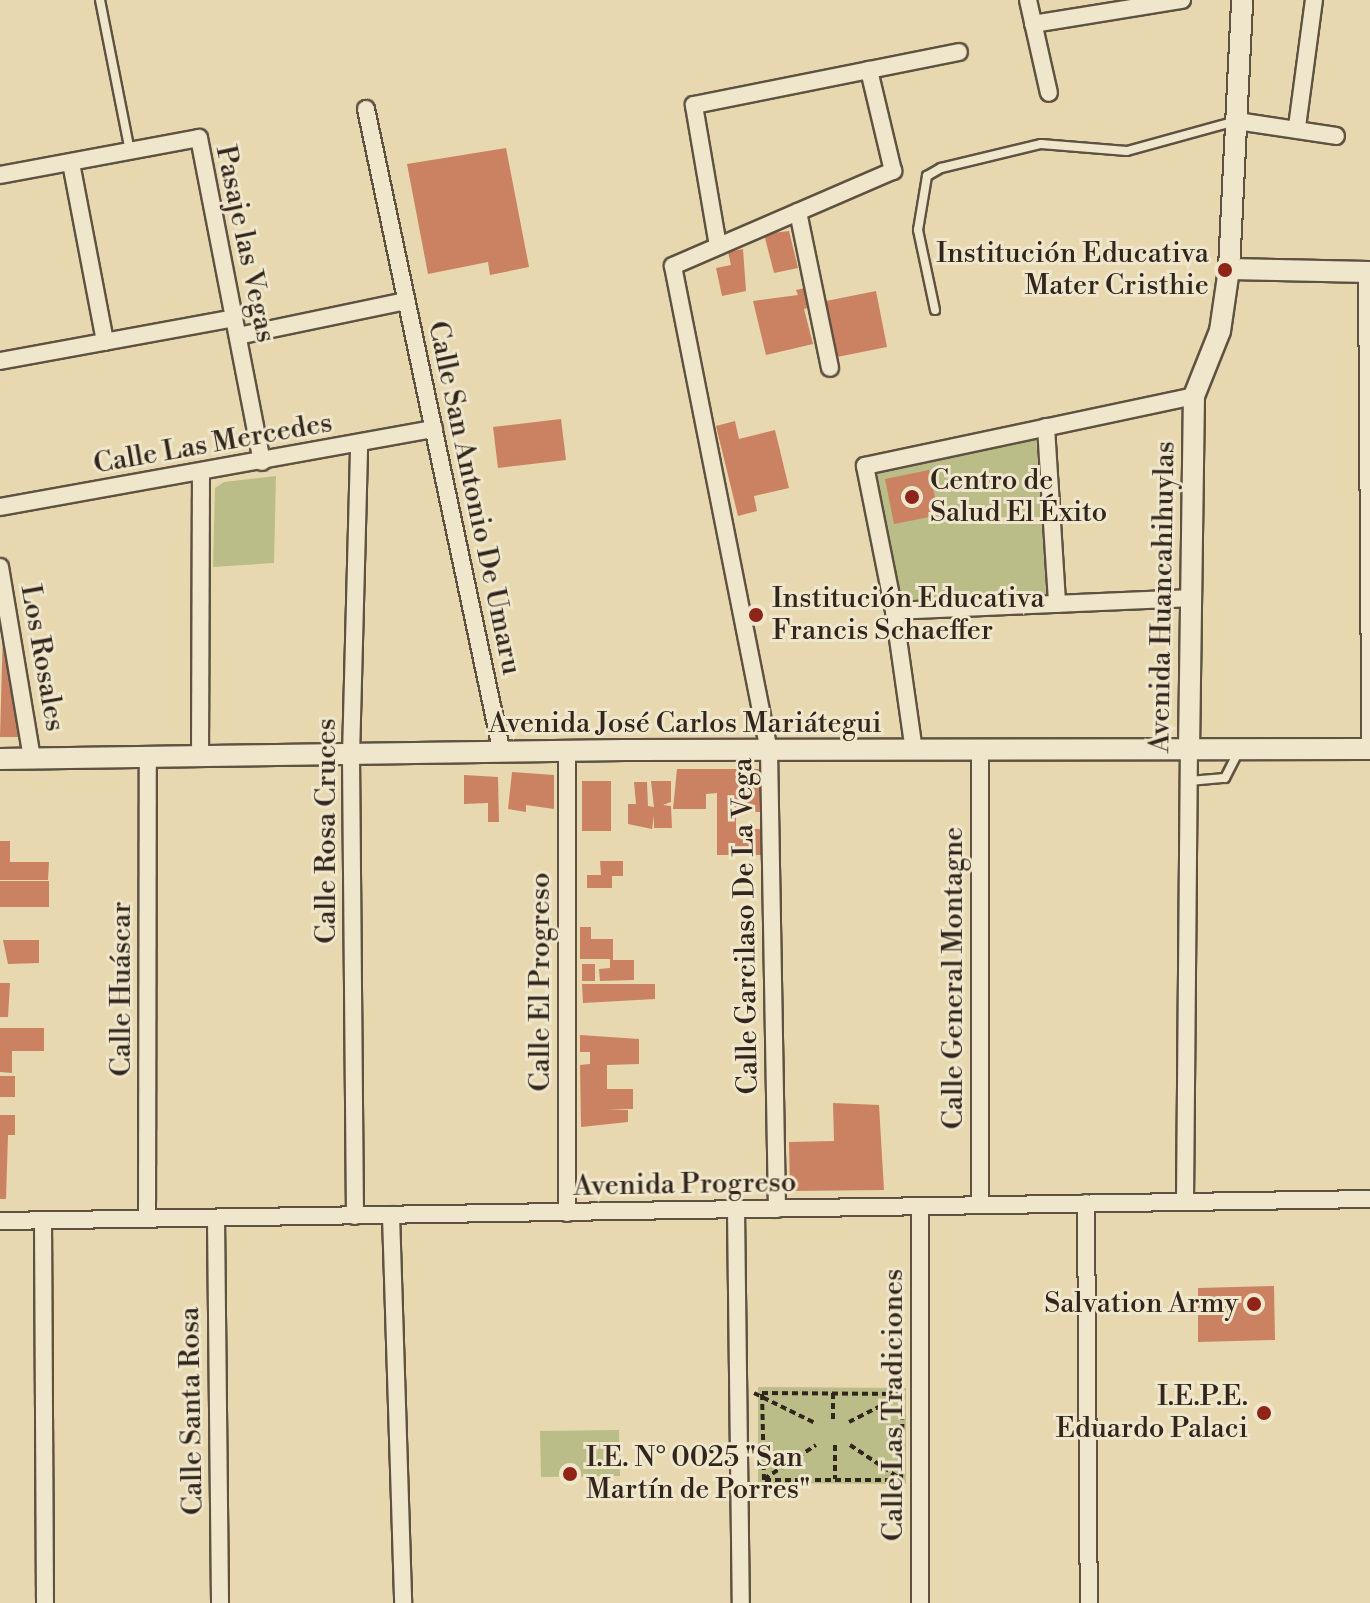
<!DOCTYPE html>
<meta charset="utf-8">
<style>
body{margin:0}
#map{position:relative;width:1370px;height:1603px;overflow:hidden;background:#e7d8af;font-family:"Libre Bodoni",serif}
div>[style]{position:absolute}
.green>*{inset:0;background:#babd87}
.building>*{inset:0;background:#ca8262}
.path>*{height:4px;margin-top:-2px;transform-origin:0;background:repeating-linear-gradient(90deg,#32251d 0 6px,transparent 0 10px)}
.roads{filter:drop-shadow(2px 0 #5f5242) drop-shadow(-2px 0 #5f5242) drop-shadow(0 2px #5f5242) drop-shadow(0 -2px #5f5242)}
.service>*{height:8px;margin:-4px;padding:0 4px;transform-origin:4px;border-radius:4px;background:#efe6cb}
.minor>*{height:16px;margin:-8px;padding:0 8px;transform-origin:8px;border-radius:8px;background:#efe6cb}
.tertiary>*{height:20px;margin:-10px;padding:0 10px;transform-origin:10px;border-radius:10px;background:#efe6cb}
.dots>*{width:22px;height:22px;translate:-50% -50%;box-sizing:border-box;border:4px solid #efe6cb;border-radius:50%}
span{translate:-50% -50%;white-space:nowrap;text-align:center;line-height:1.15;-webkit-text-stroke:6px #efe6cb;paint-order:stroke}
.street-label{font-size:28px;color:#32251d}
.poi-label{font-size:28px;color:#32251d}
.right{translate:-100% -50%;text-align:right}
.left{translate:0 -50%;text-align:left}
</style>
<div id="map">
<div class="green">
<i style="clip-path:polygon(1036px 438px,1049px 598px,902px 605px,876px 473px)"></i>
<i style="clip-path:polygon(276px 476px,274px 563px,213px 567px,215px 488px,224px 482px)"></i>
<i style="clip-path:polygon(758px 1387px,906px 1388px,906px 1484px,758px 1483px)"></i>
<i style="clip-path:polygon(619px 1430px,620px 1476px,541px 1477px,540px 1431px)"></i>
</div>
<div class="building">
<i style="clip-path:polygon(506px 148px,529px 267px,490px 275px,488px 262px,428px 274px,407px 164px)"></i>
<i style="clip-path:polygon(789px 231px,798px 268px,774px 273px,764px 234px)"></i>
<i style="clip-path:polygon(743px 249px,746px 291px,722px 296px,716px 268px,731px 265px,728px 252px)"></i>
<i style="clip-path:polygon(809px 287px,814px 306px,804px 309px,813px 344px,766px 355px,753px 301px,798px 295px,796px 290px)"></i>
<i style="clip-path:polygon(876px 291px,887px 347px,837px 357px,826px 301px)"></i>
<i style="clip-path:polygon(561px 419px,566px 460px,498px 468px,493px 427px)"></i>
<i style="clip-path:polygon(735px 421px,739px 439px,775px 430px,789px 488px,754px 496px,757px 511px,738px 516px,716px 426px)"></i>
<i style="clip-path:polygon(929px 470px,939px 515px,894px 524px,885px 479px)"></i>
<i style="clip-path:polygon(3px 630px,26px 737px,0 737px)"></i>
<i style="clip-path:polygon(677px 769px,761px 769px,761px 812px,736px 812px,736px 829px,764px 829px,764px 855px,717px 855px,717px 793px,706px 794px,706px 809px,673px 809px)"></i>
<i style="clip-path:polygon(512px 772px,554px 775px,554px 809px,526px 805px,526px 812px,508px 809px)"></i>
<i style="clip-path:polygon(464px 775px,498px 777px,499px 822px,488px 822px,488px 803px,464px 804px)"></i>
<i style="clip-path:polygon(582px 781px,611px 781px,611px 831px,582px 831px)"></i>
<i style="clip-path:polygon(651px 781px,671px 781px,671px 802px,663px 805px,671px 806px,672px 828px,654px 828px,654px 816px,652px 829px,628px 824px,628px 804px,636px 804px,634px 782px,647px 782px,648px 806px,654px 807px)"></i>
<i style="clip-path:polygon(0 841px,10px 841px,10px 862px,49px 862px,48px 880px,0 880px)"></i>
<i style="clip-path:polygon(600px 861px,623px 861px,623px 876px,612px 876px,612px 888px,587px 888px,587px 875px,601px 875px)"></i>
<i style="clip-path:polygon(0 881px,49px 881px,49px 907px,0 907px)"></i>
<i style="clip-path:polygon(580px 927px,591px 927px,591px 939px,613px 939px,613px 960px,634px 960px,634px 980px,600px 981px,599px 969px,610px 968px,610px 959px,580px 959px)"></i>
<i style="clip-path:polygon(3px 940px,39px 940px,39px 963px,8px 964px)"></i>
<i style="clip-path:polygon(582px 964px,595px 964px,595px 981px,582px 981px)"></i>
<i style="clip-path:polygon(0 983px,10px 983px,8px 1017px,0 1017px)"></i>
<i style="clip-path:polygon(582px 984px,655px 984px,655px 999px,583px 1003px)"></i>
<i style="clip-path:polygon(0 1028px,44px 1028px,44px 1051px,12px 1051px,12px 1073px,0 1072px)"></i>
<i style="clip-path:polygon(580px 1035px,639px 1039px,639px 1064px,607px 1065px,607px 1089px,633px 1089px,633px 1109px,607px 1109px,628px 1110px,628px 1122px,581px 1127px,580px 1065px,590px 1064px,590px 1052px,580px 1052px)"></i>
<i style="clip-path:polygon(0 1076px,15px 1076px,15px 1097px,0 1097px)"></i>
<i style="clip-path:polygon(833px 1103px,879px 1105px,884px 1190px,790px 1191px,789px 1142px,834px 1141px)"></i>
<i style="clip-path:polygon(0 1115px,15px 1115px,15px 1135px,8px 1135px,6px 1199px,0 1199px)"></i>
<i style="clip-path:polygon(1274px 1286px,1275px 1340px,1198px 1342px,1198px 1288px)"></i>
</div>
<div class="path">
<i style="left:754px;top:1393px;width:68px;rotate:26.2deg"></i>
<i style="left:762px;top:1393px;width:141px;rotate:0.4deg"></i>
<i style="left:903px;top:1394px;width:86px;rotate:91.3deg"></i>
<i style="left:901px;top:1480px;width:137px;rotate:180deg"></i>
<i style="left:764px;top:1480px;width:87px;rotate:-91.3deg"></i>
<i style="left:833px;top:1393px;width:30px;rotate:90deg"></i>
<i style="left:849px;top:1422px;width:59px;rotate:-27deg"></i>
<i style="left:835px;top:1445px;width:34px;rotate:90deg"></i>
<i style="left:850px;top:1445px;width:61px;rotate:33.7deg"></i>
<i style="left:764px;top:1479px;width:62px;rotate:-33.2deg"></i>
</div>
<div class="roads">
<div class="service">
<i style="left:100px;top:0;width:154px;rotate:78.8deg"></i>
<i style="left:935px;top:310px;width:82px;rotate:-102deg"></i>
<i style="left:918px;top:230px;width:55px;rotate:-80.5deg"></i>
<i style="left:927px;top:176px;width:16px;rotate:-30deg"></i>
<i style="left:941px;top:168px;width:103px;rotate:-13.5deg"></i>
<i style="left:1041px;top:144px;width:86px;rotate:4.7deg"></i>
<i style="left:1127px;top:151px;width:113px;rotate:-15.4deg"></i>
<i style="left:1189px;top:781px;width:36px;rotate:-5deg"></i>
<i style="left:1225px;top:778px;width:31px;rotate:-63deg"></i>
</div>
<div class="minor">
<i style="left:1028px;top:0;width:95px;rotate:77.3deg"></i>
<i style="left:1033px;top:24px;width:151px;rotate:-9.2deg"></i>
<i style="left:366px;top:109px;width:658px;rotate:78.08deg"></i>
<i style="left:1237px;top:121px;width:100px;rotate:8.6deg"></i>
<i style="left:1297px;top:127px;width:128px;rotate:-82.4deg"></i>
<i style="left:71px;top:163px;width:182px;rotate:79.2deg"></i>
<i style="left:0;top:175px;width:202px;rotate:-10.5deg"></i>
<i style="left:199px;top:138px;width:330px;rotate:79deg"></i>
<i style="left:798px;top:212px;width:159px;rotate:78.4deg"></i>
<i style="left:718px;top:246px;width:143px;rotate:-99.7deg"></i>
<i style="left:694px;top:105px;width:270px;rotate:-11.3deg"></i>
<i style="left:1367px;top:272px;width:473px;rotate:89.6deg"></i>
<i style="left:238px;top:336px;width:172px;rotate:-11.8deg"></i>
<i style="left:0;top:361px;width:238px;rotate:-10.4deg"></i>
<i style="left:1046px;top:427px;width:177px;rotate:86.4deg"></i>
<i style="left:0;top:507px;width:441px;rotate:-10.2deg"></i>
<i style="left:0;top:567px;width:195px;rotate:80.5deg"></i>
<i style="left:894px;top:611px;width:297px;rotate:-2.5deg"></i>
<i style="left:567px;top:751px;width:462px;rotate:90deg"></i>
<i style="left:914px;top:751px;width:141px;rotate:-98.1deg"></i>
<i style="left:894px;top:611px;width:148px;rotate:-101.3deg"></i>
<i style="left:865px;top:466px;width:336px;rotate:-12deg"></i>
<i style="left:980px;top:751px;width:454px;rotate:90deg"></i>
<i style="left:200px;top:758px;width:286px;rotate:-89.8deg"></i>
<i style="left:1185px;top:1201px;width:450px;rotate:-89.5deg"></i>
<i style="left:1086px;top:1203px;width:400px;rotate:89.6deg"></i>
<i style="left:777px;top:1209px;width:458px;rotate:-91deg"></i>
<i style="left:769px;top:751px;width:494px;rotate:-101.2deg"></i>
<i style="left:673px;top:266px;width:240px;rotate:-23.4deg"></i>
<i style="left:893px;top:171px;width:104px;rotate:-103.4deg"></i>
<i style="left:736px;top:1210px;width:393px;rotate:89.3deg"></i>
<i style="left:391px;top:1215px;width:388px;rotate:88.2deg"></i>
<i style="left:355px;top:1216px;width:460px;rotate:-90.5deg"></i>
<i style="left:351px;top:756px;width:311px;rotate:-88.5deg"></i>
<i style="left:216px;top:1218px;width:385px;rotate:89.4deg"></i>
<i style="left:147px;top:1219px;width:459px;rotate:-89.9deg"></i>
<i style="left:43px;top:1220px;width:383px;rotate:89.7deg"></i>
<i style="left:0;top:1221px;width:1370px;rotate:-0.92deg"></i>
<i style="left:920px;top:1603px;width:397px;rotate:-90deg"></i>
</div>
<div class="tertiary">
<i style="left:1229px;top:269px;width:141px;rotate:1.2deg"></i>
<i style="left:1189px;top:751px;width:355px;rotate:-89.2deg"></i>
<i style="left:1194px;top:396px;width:70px;rotate:-68.2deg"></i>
<i style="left:1220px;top:331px;width:63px;rotate:-81.7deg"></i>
<i style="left:1229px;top:269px;width:269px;rotate:-87.2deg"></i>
<i style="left:0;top:759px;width:625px;rotate:-0.83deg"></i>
<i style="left:625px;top:750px;width:745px;rotate:-0.08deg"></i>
</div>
</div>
<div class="dots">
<i style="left:1225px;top:270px;background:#8f2418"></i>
<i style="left:912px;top:497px;background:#8f2418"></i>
<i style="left:756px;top:615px;background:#8f2418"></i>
<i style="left:1254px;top:1304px;background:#8f2418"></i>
<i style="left:1264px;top:1413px;background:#8f2418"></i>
<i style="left:570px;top:1474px;background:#8f2418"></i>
</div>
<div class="street-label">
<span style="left:245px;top:244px;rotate:78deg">Pasaje las Vegas</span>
<span style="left:213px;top:444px;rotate:-10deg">Calle Las Mercedes</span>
<span style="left:474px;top:498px;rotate:78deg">Calle San Antonio De Umaru</span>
<span style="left:1163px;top:597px;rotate:-89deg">Avenida Huancahihuylas</span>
<span style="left:42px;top:658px;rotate:80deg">Los Rosales</span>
<span style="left:685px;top:724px">Avenida José Carlos Mariátegui</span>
<span style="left:327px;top:831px;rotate:-90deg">Calle Rosa Cruces</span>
<span style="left:746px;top:926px;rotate:-91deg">Calle Garcilaso De La Vega</span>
<span style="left:954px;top:978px;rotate:-90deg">Calle General Montagne</span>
<span style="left:541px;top:982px;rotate:-90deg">Calle El Progreso</span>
<span style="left:122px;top:989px;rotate:-90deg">Calle Huáscar</span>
<span style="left:685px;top:1185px;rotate:-1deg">Avenida Progreso</span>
<span style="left:894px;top:1405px;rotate:-90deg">Calle Las Tradiciones</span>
<span style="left:192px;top:1411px;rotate:-91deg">Calle Santa Rosa</span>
</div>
<div class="poi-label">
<span class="right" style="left:1209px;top:270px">Institución Educativa<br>Mater Cristhie</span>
<span class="left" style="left:930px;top:497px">Centro de<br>Salud El Éxito</span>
<span class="left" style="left:772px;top:615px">Institución Educativa<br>Francis Schaeffer</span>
<span class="right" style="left:1238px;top:1304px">Salvation Army</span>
<span class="right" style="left:1248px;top:1413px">I.E.P.E.<br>Eduardo Palaci</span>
<span class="left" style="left:586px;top:1474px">I.E. N° 0025 "San<br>Martín de Porres"</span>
</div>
</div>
